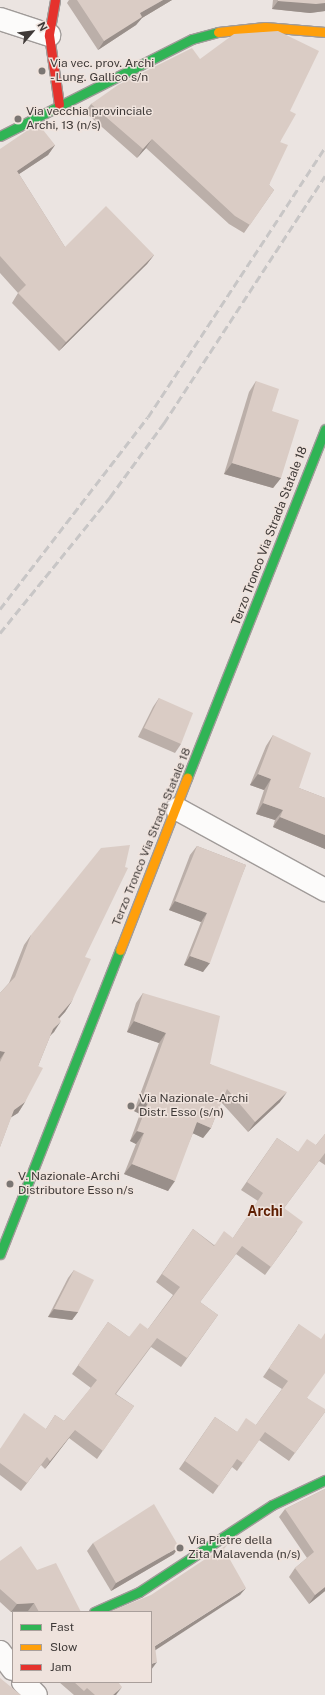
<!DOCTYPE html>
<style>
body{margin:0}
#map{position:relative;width:325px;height:1695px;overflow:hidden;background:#ebe4e1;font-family:"Public Sans",sans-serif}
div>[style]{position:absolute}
.roads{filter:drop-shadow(1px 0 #a09b99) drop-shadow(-1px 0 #a09b99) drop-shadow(0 1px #a09b99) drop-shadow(0 -1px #a09b99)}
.street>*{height:22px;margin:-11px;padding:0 11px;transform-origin:11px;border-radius:11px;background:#fcfbfa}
.fast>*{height:9px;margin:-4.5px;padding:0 4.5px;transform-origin:4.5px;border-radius:4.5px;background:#30b455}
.slow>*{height:9px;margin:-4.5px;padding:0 4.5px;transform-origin:4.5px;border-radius:4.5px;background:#ff9f0a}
.jam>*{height:9px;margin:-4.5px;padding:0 4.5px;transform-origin:4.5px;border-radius:4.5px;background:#e5322d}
.rail>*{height:3px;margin-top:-1.5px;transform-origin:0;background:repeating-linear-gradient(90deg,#c8c6c6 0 8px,transparent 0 12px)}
.wall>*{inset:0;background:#bbafa9}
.shaded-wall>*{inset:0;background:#998f8a}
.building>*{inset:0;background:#daccc5}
.dots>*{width:11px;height:11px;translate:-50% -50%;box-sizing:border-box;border:2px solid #efe3dd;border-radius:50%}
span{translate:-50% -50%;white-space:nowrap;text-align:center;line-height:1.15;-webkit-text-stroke:3px #efe3dd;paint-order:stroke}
.poi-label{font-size:12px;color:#3f3a38}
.left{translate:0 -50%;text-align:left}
.street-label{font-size:12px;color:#3f3a38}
.quarter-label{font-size:14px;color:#5d1d00;font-weight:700}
.legend{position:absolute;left:12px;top:1611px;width:140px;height:72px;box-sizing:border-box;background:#efe3dd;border:1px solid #a99f9b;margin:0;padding:5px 7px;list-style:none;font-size:12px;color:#3f3a38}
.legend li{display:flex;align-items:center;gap:8px;height:20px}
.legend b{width:20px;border:1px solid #a99f9b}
.north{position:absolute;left:12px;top:12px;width:40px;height:40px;-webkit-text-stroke:3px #efe3dd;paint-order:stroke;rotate:62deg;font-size:11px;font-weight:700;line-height:16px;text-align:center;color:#3f3a38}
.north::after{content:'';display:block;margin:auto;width:14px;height:18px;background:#3f3a38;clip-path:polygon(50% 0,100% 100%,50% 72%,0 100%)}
</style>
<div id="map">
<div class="roads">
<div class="street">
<i style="left:0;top:19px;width:52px;rotate:18.1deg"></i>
<i style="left:177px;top:809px;width:169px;rotate:28.7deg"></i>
<i style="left:0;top:1652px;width:21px;rotate:53deg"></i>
<i style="left:23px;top:1682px;width:18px;rotate:45deg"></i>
</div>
<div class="fast">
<i style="left:0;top:136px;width:215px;rotate:-26.8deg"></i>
<i style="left:192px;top:39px;width:27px;rotate:-15deg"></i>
<i style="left:187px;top:778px;width:375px;rotate:-68.4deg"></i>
<i style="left:0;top:1254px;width:327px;rotate:-68.5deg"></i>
<i style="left:94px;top:1612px;width:49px;rotate:-24deg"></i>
<i style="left:139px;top:1592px;width:159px;rotate:-33.2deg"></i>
<i style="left:272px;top:1505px;width:59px;rotate:-25.3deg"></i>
</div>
<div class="slow">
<i style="left:218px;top:32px;width:47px;rotate:-6.1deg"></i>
<i style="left:265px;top:27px;width:60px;rotate:4.8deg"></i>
<i style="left:120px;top:950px;width:185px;rotate:-68.7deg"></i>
</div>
<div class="jam">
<i style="left:55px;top:0;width:36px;rotate:100deg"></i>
<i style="left:49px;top:35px;width:70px;rotate:81.8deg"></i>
</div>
</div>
<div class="rail">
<i style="left:0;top:609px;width:242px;rotate:-52.4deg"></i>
<i style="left:148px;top:417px;width:322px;rotate:-56.7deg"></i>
<i style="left:0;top:633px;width:175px;rotate:-51deg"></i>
<i style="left:110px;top:497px;width:92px;rotate:-53.9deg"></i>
<i style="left:164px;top:423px;width:295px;rotate:-56.9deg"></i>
</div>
<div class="wall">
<i style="clip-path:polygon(69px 0,172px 0,142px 18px,136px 25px,98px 50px,67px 3px)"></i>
<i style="clip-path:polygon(273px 0,325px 0,325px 11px,310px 13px,272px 9px)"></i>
<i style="clip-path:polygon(200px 59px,290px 111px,280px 142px,269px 185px,274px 190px,244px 233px,229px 224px,146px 148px,137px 158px,85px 112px,91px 104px)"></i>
<i style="clip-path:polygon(55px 145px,48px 155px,19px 174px,65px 247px,154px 255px,147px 264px,59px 351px,12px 303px,18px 293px,0 273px,0 149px)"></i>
<i style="clip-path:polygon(256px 381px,272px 411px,281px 478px,273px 488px,224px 474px,249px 392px)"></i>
<i style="clip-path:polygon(159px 698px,181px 744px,175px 753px,138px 737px,153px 707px)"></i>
<i style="clip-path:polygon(273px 735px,299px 788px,325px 798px,325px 849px,273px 827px,275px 820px,256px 814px,264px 790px,250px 785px,266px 746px)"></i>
<i style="clip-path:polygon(197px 846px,246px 865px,203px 972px,184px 965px,201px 922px,169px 910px,190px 855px)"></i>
<i style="clip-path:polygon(31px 935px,85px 957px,72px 1001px,65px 1012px,59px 1019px,54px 1032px,51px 1034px,38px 1066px,25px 1102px,18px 1113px,11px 1117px,0 1147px,0 993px,9px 983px,24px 945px)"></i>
<i style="clip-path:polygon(143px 993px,210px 1064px,280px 1102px,248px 1132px,221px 1102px,211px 1128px,203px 1138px,193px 1133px,168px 1191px,124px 1174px,136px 1144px,130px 1141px,140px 1114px,134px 1111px,159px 1043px,127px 1032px,136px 1003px)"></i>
<i style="clip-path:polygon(325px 1134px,325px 1165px,319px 1161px,284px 1208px,297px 1231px,265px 1275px,236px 1254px,200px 1302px,218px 1315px,181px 1367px,151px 1347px,116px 1394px,134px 1406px,97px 1459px,69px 1438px,45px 1469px,41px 1465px,21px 1491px,0 1475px,0 1449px,46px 1429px,55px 1415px,64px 1421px,91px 1388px,72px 1374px,108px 1322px,129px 1337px,148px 1329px,173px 1295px,156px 1282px,193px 1229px,214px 1245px,233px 1238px,258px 1201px,241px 1190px,277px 1138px,298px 1152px,316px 1145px)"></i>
<i style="clip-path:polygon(74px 1270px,78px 1312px,72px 1320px,48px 1317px,68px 1278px)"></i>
<i style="clip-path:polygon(299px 1324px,307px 1398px,325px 1412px,289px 1461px,259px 1440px,237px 1471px,232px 1467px,213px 1494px,179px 1469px,215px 1417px,237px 1432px,256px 1425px,282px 1389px,263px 1377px)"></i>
<i style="clip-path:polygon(325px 1489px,325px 1591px,309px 1604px,289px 1577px,295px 1568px,307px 1558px,279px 1517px,285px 1509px)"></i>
<i style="clip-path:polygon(93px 1543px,174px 1554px,111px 1591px,87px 1551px)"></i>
<i style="clip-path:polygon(0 1561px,37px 1570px,81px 1612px,28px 1612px,28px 1611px,11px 1612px,0 1602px)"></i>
<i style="clip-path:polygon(59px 1682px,120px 1682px,119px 1682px,116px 1695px,74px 1695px)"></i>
</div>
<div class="shaded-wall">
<i style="clip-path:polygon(163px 0,172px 0,142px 18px,136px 25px,98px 50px,104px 41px,140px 13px)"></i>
<i style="clip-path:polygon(278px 1px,325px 3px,325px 11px,310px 13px,272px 9px)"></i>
<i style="clip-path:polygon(152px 139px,146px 148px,137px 158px,143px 149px)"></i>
<i style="clip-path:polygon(55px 145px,48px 155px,10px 180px,17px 171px)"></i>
<i style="clip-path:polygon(154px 255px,147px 264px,59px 351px,66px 342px)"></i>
<i style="clip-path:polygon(232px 463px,281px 478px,273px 488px,224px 474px)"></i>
<i style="clip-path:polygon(258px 774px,271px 779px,264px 790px,250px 785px)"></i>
<i style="clip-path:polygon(263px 803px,283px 810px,275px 820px,256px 814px)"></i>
<i style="clip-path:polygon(280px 817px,325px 835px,325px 849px,273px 827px)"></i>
<i style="clip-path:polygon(175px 901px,207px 913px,201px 922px,169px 910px)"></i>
<i style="clip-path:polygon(190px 956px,210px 963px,203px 972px,184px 965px)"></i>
<i style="clip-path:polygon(72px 1001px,65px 1012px,50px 1028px,58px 1017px)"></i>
<i style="clip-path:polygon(61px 1021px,54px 1032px,46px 1040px,53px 1029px)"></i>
<i style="clip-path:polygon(134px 1021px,166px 1033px,159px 1043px,127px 1032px)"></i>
<i style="clip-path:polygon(0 1051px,5px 1052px,0 1059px)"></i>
<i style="clip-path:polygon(287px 1092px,280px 1102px,248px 1132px,255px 1122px)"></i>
<i style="clip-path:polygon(141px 1101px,148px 1103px,140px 1114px,134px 1111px)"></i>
<i style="clip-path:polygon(25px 1102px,18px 1113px,7px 1120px,14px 1110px)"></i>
<i style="clip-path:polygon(197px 1122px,211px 1128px,203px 1138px,190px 1132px)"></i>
<i style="clip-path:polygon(137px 1131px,144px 1133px,136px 1144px,130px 1141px)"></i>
<i style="clip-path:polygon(132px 1164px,175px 1181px,168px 1191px,124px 1174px)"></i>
<i style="clip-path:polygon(54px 1309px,78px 1312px,72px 1320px,48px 1317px)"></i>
<i style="clip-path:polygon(75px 1430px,69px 1438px,45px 1469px,50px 1461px)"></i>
<i style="clip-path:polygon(179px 1547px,174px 1554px,111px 1591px,116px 1583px)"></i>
<i style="clip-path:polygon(325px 1587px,325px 1591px,309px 1604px,315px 1595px)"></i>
<i style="clip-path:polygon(246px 1588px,240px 1595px,151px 1653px,155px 1646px)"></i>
<i style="clip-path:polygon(34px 1603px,28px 1611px,11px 1612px,17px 1604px)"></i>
<i style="clip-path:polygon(157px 1662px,151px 1670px,151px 1664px)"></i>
<i style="clip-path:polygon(122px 1687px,116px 1695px,113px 1695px)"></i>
</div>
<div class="building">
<i style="clip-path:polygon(77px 0,163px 0,140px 13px,142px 17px,104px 41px)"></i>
<i style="clip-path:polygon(278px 0,325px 0,325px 3px,316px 4px,278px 1px)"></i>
<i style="clip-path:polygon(278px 31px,319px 51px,290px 111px,296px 114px,280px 142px,288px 145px,269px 185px,274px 190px,250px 225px,235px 216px,152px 139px,143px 149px,91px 104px,118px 85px,192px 48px,200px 59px,234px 34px)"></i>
<i style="clip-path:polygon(40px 126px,55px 145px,17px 171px,65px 247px,106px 206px,154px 255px,66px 342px,18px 293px,26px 285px,0 256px,0 149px,28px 130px)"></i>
<i style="clip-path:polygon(256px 381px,279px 389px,272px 411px,299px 420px,281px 478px,232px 463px)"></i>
<i style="clip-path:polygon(159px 698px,193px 713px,181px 744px,144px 728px)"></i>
<i style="clip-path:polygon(273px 735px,311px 753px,299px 788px,325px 798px,325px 835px,280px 817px,283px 810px,263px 803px,271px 779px,258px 774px)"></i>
<i style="clip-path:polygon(130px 845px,125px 867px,128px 868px,85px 957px,91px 959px,72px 1001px,58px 1017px,61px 1021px,53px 1029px,38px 1066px,43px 1068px,25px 1102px,14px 1110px,0 1147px,0 1062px,5px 1052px,0 1051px,0 993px,15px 977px,31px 935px,101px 848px)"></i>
<i style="clip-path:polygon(197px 846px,246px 865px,210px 963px,190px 956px,207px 913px,175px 901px)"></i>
<i style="clip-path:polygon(143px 993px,220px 1016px,210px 1064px,287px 1092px,255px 1122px,227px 1089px,211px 1128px,197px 1122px,175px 1181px,132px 1164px,144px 1133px,137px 1131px,148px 1103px,141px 1101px,166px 1033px,134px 1021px)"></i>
<i style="clip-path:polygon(325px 1134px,325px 1153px,284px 1208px,303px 1222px,271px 1267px,242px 1246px,200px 1302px,218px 1315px,187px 1358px,157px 1338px,115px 1394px,134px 1406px,103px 1451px,75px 1430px,50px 1461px,47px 1457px,27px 1483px,0 1463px,0 1449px,24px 1413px,46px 1429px,55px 1415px,64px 1421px,97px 1380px,78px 1365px,108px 1322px,129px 1337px,140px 1323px,148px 1329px,180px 1287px,162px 1274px,193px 1229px,214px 1246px,224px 1231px,233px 1238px,263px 1193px,247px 1182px,277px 1138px,298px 1152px,307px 1139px,316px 1145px)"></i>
<i style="clip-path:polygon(74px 1270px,94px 1280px,78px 1312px,54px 1309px)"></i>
<i style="clip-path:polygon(299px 1324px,321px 1339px,325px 1333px,325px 1373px,307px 1398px,325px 1409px,325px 1412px,295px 1453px,265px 1432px,243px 1463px,237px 1459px,219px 1486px,185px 1461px,215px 1417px,237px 1432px,246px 1418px,256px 1425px,288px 1381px,269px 1368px)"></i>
<i style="clip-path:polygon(325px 1489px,325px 1587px,315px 1595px,295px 1568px,314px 1552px,285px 1509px)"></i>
<i style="clip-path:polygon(154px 1504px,179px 1547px,116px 1583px,93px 1543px)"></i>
<i style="clip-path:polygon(228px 1544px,224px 1549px,246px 1588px,155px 1646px,157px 1662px,151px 1664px,151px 1612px,109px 1612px,151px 1595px)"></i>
<i style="clip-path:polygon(21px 1546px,37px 1570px,56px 1563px,81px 1612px,39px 1612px,34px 1603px,17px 1604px,0 1589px,0 1561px)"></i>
<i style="clip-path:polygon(0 1678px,21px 1695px,0 1695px)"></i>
<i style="clip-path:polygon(74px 1682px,118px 1682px,122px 1687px,113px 1695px,95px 1695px,87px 1688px,84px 1691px)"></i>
</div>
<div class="dots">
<i style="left:42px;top:71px;background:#7b7673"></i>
<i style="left:18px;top:119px;background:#7b7673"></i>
<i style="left:131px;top:1106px;background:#7b7673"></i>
<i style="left:10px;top:1184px;background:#7b7673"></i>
<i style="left:180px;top:1548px;background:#7b7673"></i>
</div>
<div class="poi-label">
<span class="left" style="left:50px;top:71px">Via vec. prov. Archi<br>- Lung. Gallico s/n</span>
<span class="left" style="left:26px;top:119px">Via vecchia provinciale<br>Archi, 13 (n/s)</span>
<span class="left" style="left:139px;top:1106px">Via Nazionale-Archi<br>Distr. Esso (s/n)</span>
<span class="left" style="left:18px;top:1184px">V. Nazionale-Archi<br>Distributore Esso n/s</span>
<span class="left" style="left:188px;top:1548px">Via Pietre della<br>Zita Malavenda (n/s)</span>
</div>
<div class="street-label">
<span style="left:270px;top:536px;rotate:-69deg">Terzo Tronco Via Strada Statale 18</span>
<span style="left:152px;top:837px;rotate:-68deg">Terzo Tronco Via Strada Statale 18</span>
</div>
<div class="quarter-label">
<span style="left:265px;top:1211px">Archi</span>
</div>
<ul class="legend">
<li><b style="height:5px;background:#30b455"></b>Fast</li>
<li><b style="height:5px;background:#ff9f0a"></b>Slow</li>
<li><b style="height:5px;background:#e5322d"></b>Jam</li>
</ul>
<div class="north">N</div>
</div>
